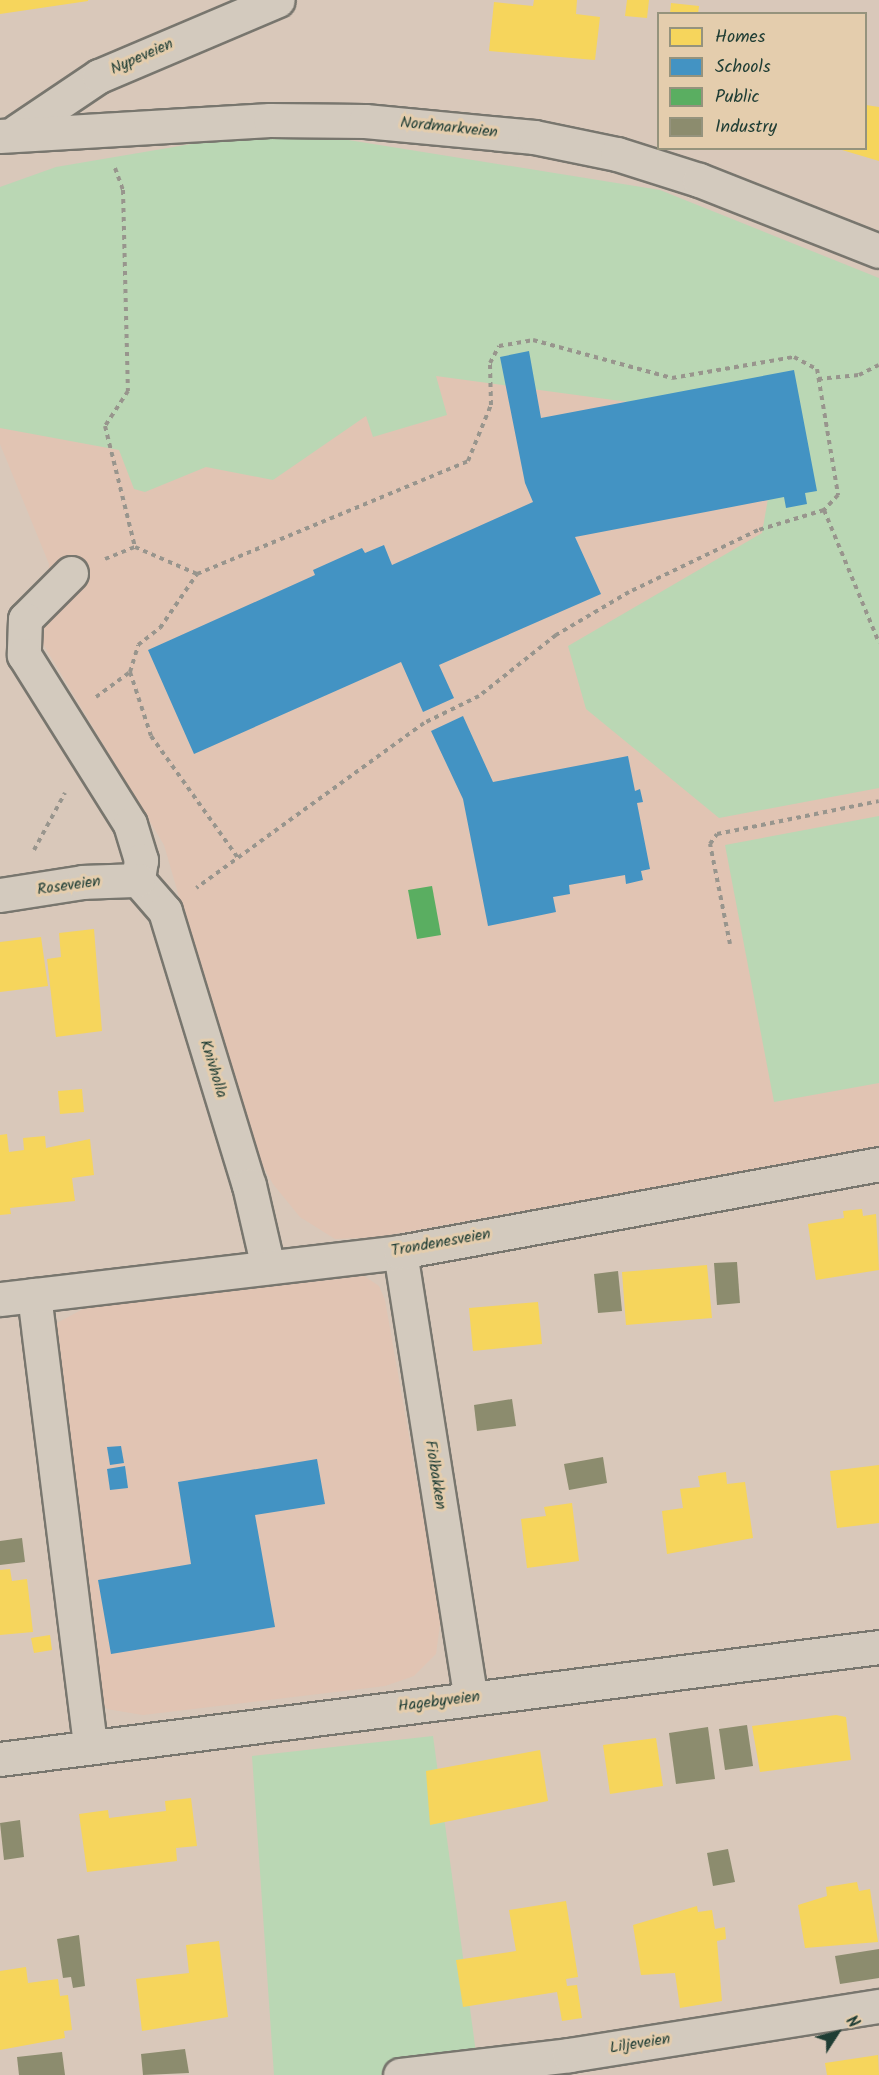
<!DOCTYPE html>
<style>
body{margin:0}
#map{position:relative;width:879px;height:2075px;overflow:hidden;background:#d9c8ba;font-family:Kalam,sans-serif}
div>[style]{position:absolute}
.built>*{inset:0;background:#e1c4b3}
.green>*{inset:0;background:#bad7b4}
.homes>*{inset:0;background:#f6d55c}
.schools>*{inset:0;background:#4393c3}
.public>*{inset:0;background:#5aae61}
.industry>*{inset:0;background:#8c8c6e}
.path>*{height:4px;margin-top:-2px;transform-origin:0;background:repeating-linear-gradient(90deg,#98958d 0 4.5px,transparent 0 9px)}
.roads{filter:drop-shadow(2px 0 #78766e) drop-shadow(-2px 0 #78766e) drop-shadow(0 2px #78766e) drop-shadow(0 -2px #78766e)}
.minor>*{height:33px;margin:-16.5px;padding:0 16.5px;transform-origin:16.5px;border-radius:16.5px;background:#d3cabe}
.major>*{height:33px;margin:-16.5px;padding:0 16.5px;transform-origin:16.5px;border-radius:16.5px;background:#d3cabe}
span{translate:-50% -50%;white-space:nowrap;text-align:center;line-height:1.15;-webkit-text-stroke:6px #e4cdad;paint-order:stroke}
.street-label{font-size:16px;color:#1f3d34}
.legend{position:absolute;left:657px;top:12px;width:210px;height:138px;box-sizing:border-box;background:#e4cdad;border:2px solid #95937d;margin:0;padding:8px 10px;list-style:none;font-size:18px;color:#1f3d34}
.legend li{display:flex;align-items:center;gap:12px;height:30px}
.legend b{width:30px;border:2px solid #95937d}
.north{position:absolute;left:807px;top:2003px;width:60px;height:60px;-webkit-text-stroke:4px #e4cdad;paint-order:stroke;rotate:54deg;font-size:16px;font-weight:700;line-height:24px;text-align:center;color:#1f3d34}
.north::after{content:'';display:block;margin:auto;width:21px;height:27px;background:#1f3d34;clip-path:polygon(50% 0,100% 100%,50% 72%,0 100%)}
</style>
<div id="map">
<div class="built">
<i style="clip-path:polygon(224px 308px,879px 447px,879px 1146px,378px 1237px,335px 1239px,300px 1217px,273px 1184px,251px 1144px,164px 845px,43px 644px,49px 564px,0 444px,0 387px)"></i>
<i style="clip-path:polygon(364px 1276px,379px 1286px,385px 1300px,441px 1617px,436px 1654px,414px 1676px,385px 1686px,143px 1715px,107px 1709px,93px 1691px,50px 1334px,55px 1324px,85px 1308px)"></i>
</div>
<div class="green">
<i style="clip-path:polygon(280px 129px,660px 190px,879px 278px,879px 788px,719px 818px,586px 709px,568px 646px,762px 533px,777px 447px,717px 414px,436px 376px,447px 415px,373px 437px,366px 416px,273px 480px,206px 467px,145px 492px,134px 489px,119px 450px,0 428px,0 187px,56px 167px)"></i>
<i style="clip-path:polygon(879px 816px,879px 1083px,774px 1102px,725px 845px)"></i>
<i style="clip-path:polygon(433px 1736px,479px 2075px,274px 2075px,252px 1756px)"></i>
</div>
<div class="homes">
<i style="clip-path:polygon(0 0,88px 0,88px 1px,0 14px)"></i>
<i style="clip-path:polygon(534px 0,577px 0,576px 14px,600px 17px,595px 60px,489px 51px,494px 2px,533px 6px)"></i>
<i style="clip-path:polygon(627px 0,649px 0,647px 18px,625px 16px)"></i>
<i style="clip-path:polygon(671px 3px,699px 6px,698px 14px,670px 14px)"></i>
<i style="clip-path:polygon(866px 105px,879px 107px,879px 161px,842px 150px,866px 148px)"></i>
<i style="clip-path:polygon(94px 929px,102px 1031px,56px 1037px,47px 959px,61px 957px,59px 933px)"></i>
<i style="clip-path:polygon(41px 937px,48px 986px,0 992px,0 942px)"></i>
<i style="clip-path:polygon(82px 1089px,84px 1112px,60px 1114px,58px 1091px)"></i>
<i style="clip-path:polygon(7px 1134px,9px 1152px,24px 1150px,23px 1138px,45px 1136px,46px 1148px,90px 1139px,94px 1175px,72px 1178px,75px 1201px,10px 1208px,11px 1214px,0 1215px,0 1135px)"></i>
<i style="clip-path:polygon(862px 1209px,863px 1216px,876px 1214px,879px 1270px,816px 1280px,808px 1224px,844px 1218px,843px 1211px)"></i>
<i style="clip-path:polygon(707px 1265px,712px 1318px,626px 1325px,622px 1272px)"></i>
<i style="clip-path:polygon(538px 1302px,542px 1344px,473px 1351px,469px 1308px)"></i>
<i style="clip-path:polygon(879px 1465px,879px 1523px,837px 1528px,830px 1471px)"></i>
<i style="clip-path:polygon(726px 1472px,727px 1484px,745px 1482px,753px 1538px,667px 1554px,662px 1511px,683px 1508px,680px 1489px,700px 1487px,698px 1476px)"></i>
<i style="clip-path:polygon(572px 1503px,579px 1561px,527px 1568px,521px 1519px,546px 1516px,544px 1507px)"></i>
<i style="clip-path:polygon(10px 1569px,12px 1581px,27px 1579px,33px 1632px,0 1635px,0 1570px)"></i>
<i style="clip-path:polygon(50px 1635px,52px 1650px,34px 1653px,31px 1638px)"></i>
<i style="clip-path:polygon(836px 1715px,846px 1717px,851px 1760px,760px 1772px,752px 1726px)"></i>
<i style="clip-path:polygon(656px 1738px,663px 1786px,610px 1794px,603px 1745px)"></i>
<i style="clip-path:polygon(540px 1750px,548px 1801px,430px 1825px,426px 1771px)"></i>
<i style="clip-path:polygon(191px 1798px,197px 1846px,176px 1848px,177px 1861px,87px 1872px,79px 1814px,108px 1810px,109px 1818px,166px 1811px,165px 1801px)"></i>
<i style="clip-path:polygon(857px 1882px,859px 1891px,870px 1889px,878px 1942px,805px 1948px,798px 1905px,827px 1896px,826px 1887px)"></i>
<i style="clip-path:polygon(566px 1901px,578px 1977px,566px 1979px,567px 1986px,577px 1985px,582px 2018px,562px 2021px,557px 1992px,463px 2007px,456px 1960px,516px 1951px,509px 1910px)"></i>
<i style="clip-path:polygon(697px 1906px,698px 1912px,712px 1910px,715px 1929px,725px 1927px,726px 1939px,717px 1941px,722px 2001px,680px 2008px,675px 1973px,641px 1975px,633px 1925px)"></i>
<i style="clip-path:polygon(219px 1941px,228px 2017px,142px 2031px,136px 1979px,189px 1973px,186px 1945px)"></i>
<i style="clip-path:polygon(26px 1967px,28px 1983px,58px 1979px,60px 1996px,68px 1995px,72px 2030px,64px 2031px,65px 2038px,0 2050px,0 1971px)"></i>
<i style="clip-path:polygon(878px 2055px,879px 2075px,827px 2075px,825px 2063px)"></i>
</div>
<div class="schools">
<i style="clip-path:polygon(529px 351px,541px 418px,794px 370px,817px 491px,805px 493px,807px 504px,786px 508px,784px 497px,575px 537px,601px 594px,439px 665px,454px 698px,423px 712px,401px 662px,194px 754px,148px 650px,315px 575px,313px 570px,362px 548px,365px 553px,384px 545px,392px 565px,533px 502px,525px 483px,500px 357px)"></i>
<i style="clip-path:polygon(463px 716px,493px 782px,628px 756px,635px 791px,640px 789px,643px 802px,637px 803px,650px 869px,641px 871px,643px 880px,626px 884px,625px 875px,569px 885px,570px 894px,553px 897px,556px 912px,488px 926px,463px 799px,431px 731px)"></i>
<i style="clip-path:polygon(121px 1446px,124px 1463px,110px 1465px,107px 1447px)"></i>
<i style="clip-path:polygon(317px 1459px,325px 1504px,255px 1515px,275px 1627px,111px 1654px,98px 1580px,191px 1564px,178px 1482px)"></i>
<i style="clip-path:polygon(125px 1466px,128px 1488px,110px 1490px,107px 1469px)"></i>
</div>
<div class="public">
<i style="clip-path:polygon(432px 886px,441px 935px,417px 939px,408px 890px)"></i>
</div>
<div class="industry">
<i style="clip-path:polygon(737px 1262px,740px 1303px,717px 1305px,714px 1263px)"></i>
<i style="clip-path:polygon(618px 1271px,622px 1311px,598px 1313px,594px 1274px)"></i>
<i style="clip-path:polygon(512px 1399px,516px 1426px,477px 1431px,474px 1405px)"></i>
<i style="clip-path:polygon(603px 1457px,607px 1483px,569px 1490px,564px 1464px)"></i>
<i style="clip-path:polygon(22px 1538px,25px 1562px,0 1565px,0 1541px)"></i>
<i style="clip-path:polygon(747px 1725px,753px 1766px,725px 1770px,719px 1729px)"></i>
<i style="clip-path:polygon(708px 1727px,715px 1779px,676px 1784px,669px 1733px)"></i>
<i style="clip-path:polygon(20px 1820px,24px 1857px,4px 1860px,0 1823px)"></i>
<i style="clip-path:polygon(728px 1849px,735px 1882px,713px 1886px,707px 1853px)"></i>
<i style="clip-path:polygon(79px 1935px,85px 1986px,73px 1988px,71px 1977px,63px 1978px,57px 1939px)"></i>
<i style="clip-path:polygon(879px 1949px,879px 1978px,840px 1984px,835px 1956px)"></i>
<i style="clip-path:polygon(185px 2049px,189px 2073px,143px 2075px,141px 2054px)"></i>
<i style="clip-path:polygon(62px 2052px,65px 2075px,19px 2075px,17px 2057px)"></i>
</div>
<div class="path">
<i style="left:115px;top:168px;width:23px;rotate:70deg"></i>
<i style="left:123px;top:190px;width:201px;rotate:88.6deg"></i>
<i style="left:128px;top:391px;width:42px;rotate:123.3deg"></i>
<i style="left:105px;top:426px;width:125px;rotate:76.1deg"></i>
<i style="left:818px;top:379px;width:41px;rotate:-5.6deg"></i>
<i style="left:859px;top:375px;width:22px;rotate:-27deg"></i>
<i style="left:824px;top:510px;width:144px;rotate:67.5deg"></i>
<i style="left:105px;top:559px;width:32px;rotate:-22deg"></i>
<i style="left:135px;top:547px;width:68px;rotate:23.5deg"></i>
<i style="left:197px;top:574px;width:294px;rotate:-22.6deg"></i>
<i style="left:468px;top:461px;width:61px;rotate:-67.7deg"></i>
<i style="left:491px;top:405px;width:42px;rotate:-91.4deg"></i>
<i style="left:490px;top:363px;width:19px;rotate:-62deg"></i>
<i style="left:499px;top:346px;width:35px;rotate:-10deg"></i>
<i style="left:533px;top:340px;width:144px;rotate:15.3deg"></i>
<i style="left:672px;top:378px;width:124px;rotate:-9.8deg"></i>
<i style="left:794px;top:357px;width:26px;rotate:28deg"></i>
<i style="left:817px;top:369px;width:128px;rotate:80.5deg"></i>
<i style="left:838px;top:495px;width:21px;rotate:133deg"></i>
<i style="left:824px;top:510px;width:69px;rotate:163.1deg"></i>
<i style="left:758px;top:530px;width:143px;rotate:154.3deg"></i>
<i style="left:629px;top:592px;width:85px;rotate:149.5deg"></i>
<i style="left:556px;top:635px;width:98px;rotate:141.6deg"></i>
<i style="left:479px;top:696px;width:61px;rotate:153.9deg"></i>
<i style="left:424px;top:723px;width:281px;rotate:144.1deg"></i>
<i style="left:130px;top:672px;width:67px;rotate:71.8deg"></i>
<i style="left:151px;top:736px;width:150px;rotate:54.5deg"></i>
<i style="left:96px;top:697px;width:42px;rotate:-36.3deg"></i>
<i style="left:130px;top:672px;width:28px;rotate:-73deg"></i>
<i style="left:138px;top:645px;width:28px;rotate:-38deg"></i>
<i style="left:160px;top:628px;width:65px;rotate:-55.6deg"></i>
<i style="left:34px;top:850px;width:65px;rotate:-61.5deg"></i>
<i style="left:730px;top:944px;width:102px;rotate:-101.3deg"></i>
<i style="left:710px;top:844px;width:12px;rotate:-55deg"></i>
<i style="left:717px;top:834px;width:165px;rotate:-11.5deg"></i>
</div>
<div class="roads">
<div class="minor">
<i style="left:17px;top:131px;width:99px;rotate:-33.9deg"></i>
<i style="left:99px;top:76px;width:194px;rotate:-23deg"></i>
<i style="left:0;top:136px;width:270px;rotate:-3.4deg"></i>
<i style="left:270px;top:120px;width:95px;rotate:0.6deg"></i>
<i style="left:365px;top:121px;width:170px;rotate:5.4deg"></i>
<i style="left:534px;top:137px;width:85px;rotate:11.6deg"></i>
<i style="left:617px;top:154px;width:86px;rotate:17.6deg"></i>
<i style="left:699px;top:180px;width:193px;rotate:21.5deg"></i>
<i style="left:71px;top:573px;width:65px;rotate:135deg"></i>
<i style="left:25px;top:619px;width:36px;rotate:92deg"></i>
<i style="left:24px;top:655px;width:199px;rotate:57.9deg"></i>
<i style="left:130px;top:824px;width:38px;rotate:73deg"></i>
<i style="left:141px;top:860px;width:20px;rotate:99deg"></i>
<i style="left:138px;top:880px;width:41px;rotate:48.9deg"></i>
<i style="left:165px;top:911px;width:287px;rotate:73deg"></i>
<i style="left:249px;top:1185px;width:84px;rotate:77deg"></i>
<i style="left:0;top:895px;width:84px;rotate:-8.9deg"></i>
<i style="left:83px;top:882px;width:55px;rotate:-2.1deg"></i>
<i style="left:400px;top:1252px;width:452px;rotate:81deg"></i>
<i style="left:34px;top:1295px;width:455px;rotate:82.9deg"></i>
<i style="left:0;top:1299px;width:403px;rotate:-6.7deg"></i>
<i style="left:400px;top:1252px;width:487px;rotate:-10.4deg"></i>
<i style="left:400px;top:2075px;width:170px;rotate:-6.7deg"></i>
<i style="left:569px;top:2055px;width:314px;rotate:-9deg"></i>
</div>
<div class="major">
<i style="left:0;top:1759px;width:886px;rotate:-7.26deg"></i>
</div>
</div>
<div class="street-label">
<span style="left:142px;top:57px;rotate:-24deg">Nypeveien</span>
<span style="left:449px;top:128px;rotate:6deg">Nordmarkveien</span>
<span style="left:69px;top:886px;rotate:-8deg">Roseveien</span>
<span style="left:213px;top:1069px;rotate:73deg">Knivholla</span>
<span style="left:441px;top:1243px;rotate:-10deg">Trondenesveien</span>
<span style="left:435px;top:1475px;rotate:81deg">Fiolbakken</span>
<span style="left:439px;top:1702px;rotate:-7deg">Hagebyveien</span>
<span style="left:640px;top:2044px;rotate:-9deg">Liljeveien</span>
</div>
<ul class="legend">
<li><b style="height:16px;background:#f6d55c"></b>Homes</li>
<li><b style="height:16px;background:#4393c3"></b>Schools</li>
<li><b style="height:16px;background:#5aae61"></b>Public</li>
<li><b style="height:16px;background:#8c8c6e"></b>Industry</li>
</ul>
<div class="north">N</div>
</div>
